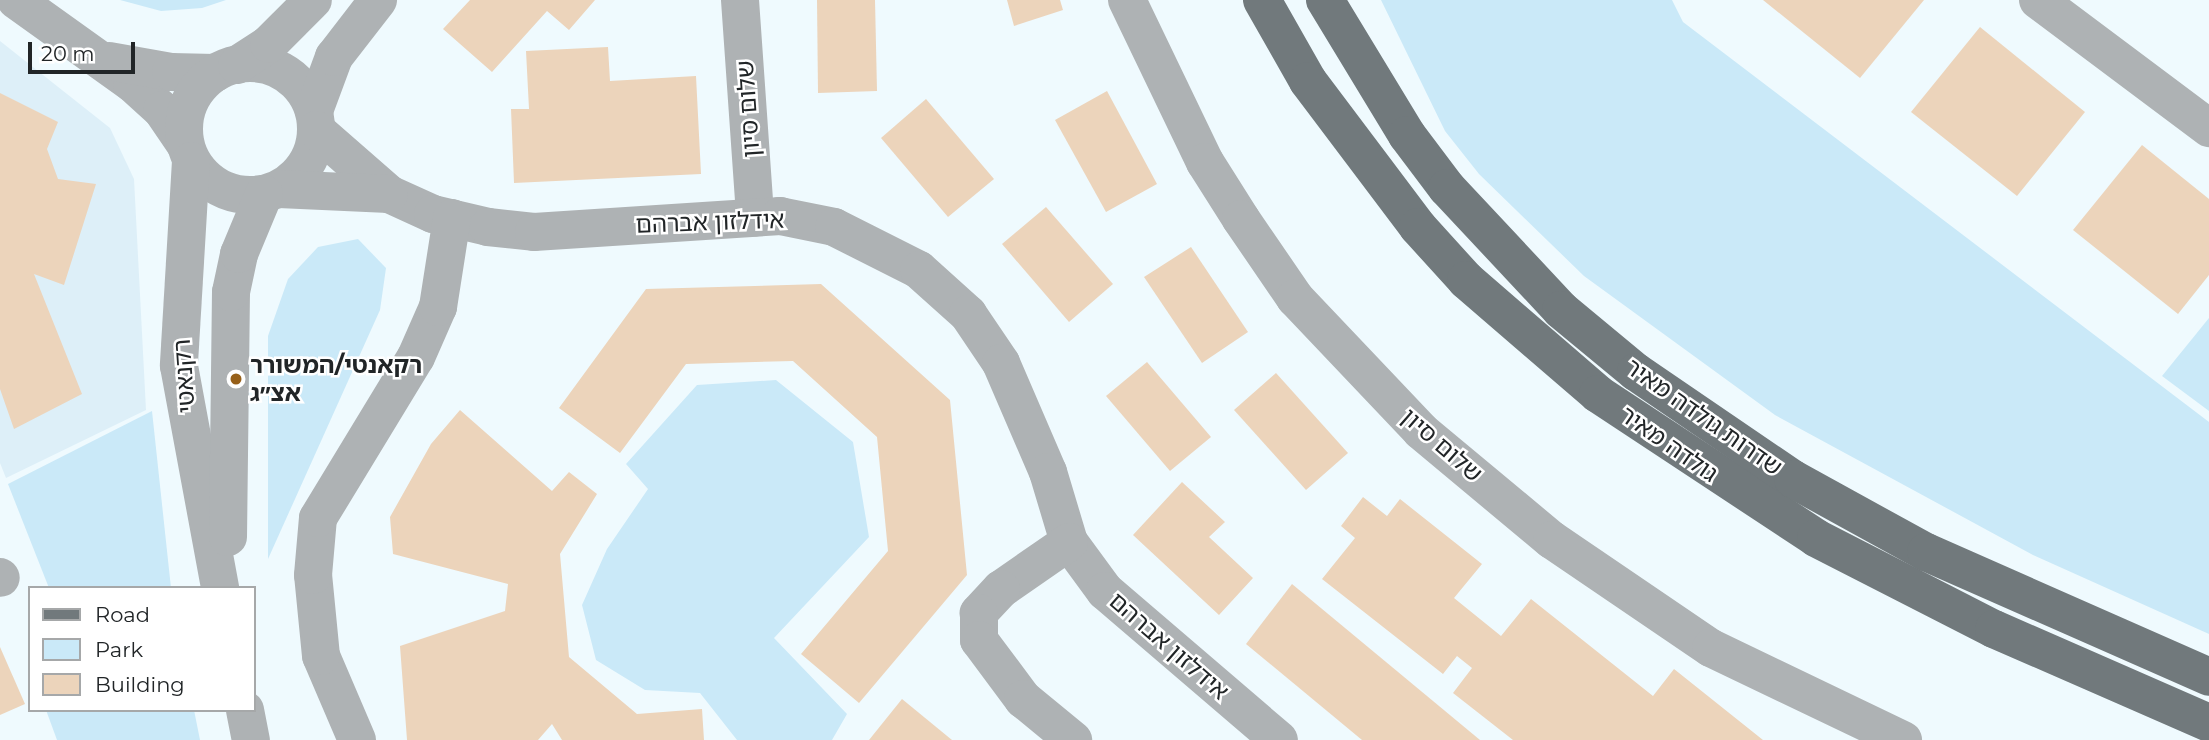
<!DOCTYPE html>
<meta charset="utf-8">
<style>
body{margin:0}
#map{position:relative;width:2209px;height:740px;overflow:hidden;background:#effafe;font-family:Montserrat,"Noto Sans Hebrew",sans-serif}
div>[style]{position:absolute}
.built>*{inset:0;background:#ddeff8}
.green>*{inset:0;background:#cae9f8}
.building>*{inset:0;background:#ecd4bb}
.minor>*{height:38px;margin:-19px;padding:0 19px;transform-origin:19px;border-radius:19px;background:#aeb2b4}
.minor>.ring{margin:-19px;padding:0;box-sizing:content-box;background:none;border:38px solid #aeb2b4;border-radius:50%}
.major>*{height:38px;margin:-19px;padding:0 19px;transform-origin:19px;border-radius:19px;background:#71797c}
.dots>*{width:19px;height:19px;translate:-50% -50%;box-sizing:border-box;border:4px solid #fff;border-radius:50%}
span{translate:-50% -50%;white-space:nowrap;text-align:center;line-height:1.15;-webkit-text-stroke:5px #fff;paint-order:stroke}
.street-label{font-size:24px;color:#212527}
.poi-label{font-size:24px;color:#212527;font-weight:700}
.left{translate:0 -50%;text-align:left}
.legend{position:absolute;left:28px;top:586px;width:228px;height:126px;box-sizing:border-box;background:#fff;border:2px solid #a6a8a9;margin:0;padding:9px 12px;list-style:none;font-size:21px;color:#212527}
.legend li{display:flex;align-items:center;gap:14px;height:35px}
.legend b{width:35px;border:2px solid #a6a8a9}
.scale{position:absolute;left:28px;top:42px;width:107px;height:32px;box-sizing:border-box;border:4px solid #212527;border-top:0;padding-left:9px;font-size:21px;line-height:24px;white-space:nowrap;color:#212527;-webkit-text-stroke:5px #fff;paint-order:stroke}
</style>
<div id="map">
<div class="built">
<i style="clip-path:polygon(0 41px,110px 128px,134px 179px,146px 410px,6px 478px,0 463px)"></i>
</div>
<div class="green">
<i style="clip-path:polygon(120px 0,226px 0,202px 8px,161px 11px)"></i>
<i style="clip-path:polygon(1381px 0,1672px 0,1683px 22px,2209px 422px,2209px 634px,2033px 555px,1775px 415px,1584px 276px,1479px 174px,1445px 131px)"></i>
<i style="clip-path:polygon(358px 239px,386px 268px,380px 310px,268px 559px,268px 336px,288px 279px,318px 247px)"></i>
<i style="clip-path:polygon(2209px 318px,2209px 411px,2162px 376px)"></i>
<i style="clip-path:polygon(776px 380px,853px 442px,869px 537px,774px 638px,847px 714px,832px 740px,737px 740px,700px 693px,645px 690px,596px 660px,582px 605px,607px 549px,648px 489px,626px 464px,697px 385px)"></i>
<i style="clip-path:polygon(152px 411px,171px 588px,49px 588px,8px 484px)"></i>
<i style="clip-path:polygon(46px 710px,194px 710px,200px 740px,57px 740px)"></i>
</div>
<div class="building">
<i style="clip-path:polygon(470px 0,595px 0,569px 30px,547px 11px,492px 72px,443px 29px)"></i>
<i style="clip-path:polygon(817px 0,875px 0,877px 91px,818px 93px)"></i>
<i style="clip-path:polygon(1007px 0,1060px 0,1063px 10px,1014px 26px)"></i>
<i style="clip-path:polygon(1763px 0,1924px 0,1860px 78px)"></i>
<i style="clip-path:polygon(1980px 27px,2085px 112px,2017px 196px,1911px 112px)"></i>
<i style="clip-path:polygon(608px 47px,610px 81px,696px 76px,701px 174px,514px 183px,511px 109px,529px 109px,526px 51px)"></i>
<i style="clip-path:polygon(1107px 91px,1157px 184px,1106px 212px,1055px 120px)"></i>
<i style="clip-path:polygon(0 93px,58px 122px,47px 149px,58px 179px,96px 184px,64px 285px,34px 274px,82px 394px,14px 429px,0 389px)"></i>
<i style="clip-path:polygon(926px 99px,994px 179px,948px 217px,881px 138px)"></i>
<i style="clip-path:polygon(2142px 145px,2209px 199px,2209px 275px,2178px 314px,2073px 230px)"></i>
<i style="clip-path:polygon(1046px 207px,1113px 284px,1069px 322px,1002px 244px)"></i>
<i style="clip-path:polygon(1191px 247px,1248px 332px,1202px 363px,1144px 277px)"></i>
<i style="clip-path:polygon(821px 284px,950px 400px,967px 575px,859px 703px,801px 654px,888px 551px,877px 437px,793px 361px,686px 364px,620px 453px,559px 408px,646px 289px)"></i>
<i style="clip-path:polygon(1147px 362px,1211px 437px,1170px 471px,1106px 396px)"></i>
<i style="clip-path:polygon(1276px 373px,1348px 453px,1306px 490px,1234px 410px)"></i>
<i style="clip-path:polygon(460px 410px,552px 491px,569px 472px,597px 494px,560px 554px,569px 657px,637px 714px,702px 709px,704px 740px,562px 740px,552px 724px,538px 740px,407px 740px,400px 646px,505px 611px,508px 584px,393px 554px,390px 517px,431px 444px)"></i>
<i style="clip-path:polygon(1182px 482px,1225px 522px,1209px 537px,1253px 578px,1219px 615px,1133px 535px)"></i>
<i style="clip-path:polygon(1363px 497px,1387px 516px,1400px 499px,1482px 564px,1454px 598px,1501px 636px,1531px 599px,1653px 696px,1674px 669px,1763px 740px,1513px 740px,1453px 693px,1472px 668px,1457px 656px,1443px 674px,1322px 579px,1355px 538px,1341px 526px)"></i>
<i style="clip-path:polygon(1292px 584px,1480px 740px,1362px 740px,1246px 644px)"></i>
<i style="clip-path:polygon(0 647px,25px 704px,0 715px)"></i>
<i style="clip-path:polygon(902px 699px,952px 740px,869px 740px)"></i>
</div>
<div class="minor">
<i style="left:16px;top:0;width:143px;rotate:35.6deg"></i>
<i style="left:132px;top:83px;width:40px;rotate:42deg"></i>
<i style="left:162px;top:110px;width:41px;rotate:55.9deg"></i>
<i style="left:740px;top:0;width:218px;rotate:86deg"></i>
<i style="left:1127px;top:0;width:180px;rotate:64.3deg"></i>
<i style="left:1205px;top:162px;width:67px;rotate:57.7deg"></i>
<i style="left:1241px;top:219px;width:96px;rotate:55.6deg"></i>
<i style="left:1295px;top:298px;width:183px;rotate:46.5deg"></i>
<i style="left:1421px;top:431px;width:170px;rotate:39.8deg"></i>
<i style="left:1552px;top:540px;width:192px;rotate:34.2deg"></i>
<i style="left:1711px;top:648px;width:213px;rotate:25.6deg"></i>
<i style="left:2038px;top:0;width:214px;rotate:36.8deg"></i>
<i style="left:109px;top:61px;width:63px;rotate:10.1deg"></i>
<i style="left:171px;top:72px;width:44px;rotate:1.3deg"></i>
<i class="ring" style="left:184px;top:63px;width:94px;height:94px"></i>
<i style="left:237px;top:65px;width:38px;rotate:-33deg"></i>
<i style="left:269px;top:44px;width:62px;rotate:-45deg"></i>
<i style="left:314px;top:111px;width:58px;rotate:-69.7deg"></i>
<i style="left:334px;top:57px;width:72px;rotate:-52.3deg"></i>
<i style="left:316px;top:130px;width:97px;rotate:41.2deg"></i>
<i style="left:389px;top:194px;width:48px;rotate:24.4deg"></i>
<i style="left:433px;top:214px;width:57px;rotate:13.3deg"></i>
<i style="left:488px;top:227px;width:46px;rotate:6.2deg"></i>
<i style="left:534px;top:232px;width:247px;rotate:-3.7deg"></i>
<i style="left:780px;top:216px;width:55px;rotate:11.5deg"></i>
<i style="left:834px;top:227px;width:95px;rotate:26.8deg"></i>
<i style="left:919px;top:270px;width:66px;rotate:41.9deg"></i>
<i style="left:968px;top:314px;width:59px;rotate:56deg"></i>
<i style="left:1001px;top:363px;width:119px;rotate:66.7deg"></i>
<i style="left:1048px;top:472px;width:73px;rotate:73.3deg"></i>
<i style="left:1069px;top:542px;width:61px;rotate:53.7deg"></i>
<i style="left:1105px;top:591px;width:229px;rotate:40.6deg"></i>
<i style="left:191px;top:161px;width:205px;rotate:93.4deg"></i>
<i style="left:179px;top:366px;width:226px;rotate:79.5deg"></i>
<i style="left:279px;top:189px;width:110px;rotate:2.6deg"></i>
<i style="left:228px;top:537px;width:245px;rotate:-89.3deg"></i>
<i style="left:231px;top:292px;width:39px;rotate:-78deg"></i>
<i style="left:239px;top:254px;width:65px;rotate:-67.4deg"></i>
<i style="left:1069px;top:542px;width:83px;rotate:145.3deg"></i>
<i style="left:1001px;top:589px;width:33px;rotate:133deg"></i>
<i style="left:979px;top:613px;width:27px;rotate:90deg"></i>
<i style="left:979px;top:640px;width:74px;rotate:53.3deg"></i>
<i style="left:1023px;top:699px;width:65px;rotate:39.4deg"></i>
<i style="left:0;top:577px;width:1px;rotate:45deg"></i>
<i style="left:245px;top:710px;width:31px;rotate:79deg"></i>
<i style="left:357px;top:740px;width:91px;rotate:-113.2deg"></i>
<i style="left:321px;top:656px;width:81px;rotate:-95.6deg"></i>
<i style="left:313px;top:575px;width:57px;rotate:-85deg"></i>
<i style="left:318px;top:518px;width:188px;rotate:-58.7deg"></i>
<i style="left:416px;top:357px;width:55px;rotate:-66.3deg"></i>
<i style="left:438px;top:307px;width:90px;rotate:-81.1deg"></i>
</div>
<div class="major">
<i style="left:1262px;top:0;width:93px;rotate:60.4deg"></i>
<i style="left:1308px;top:81px;width:183px;rotate:53deg"></i>
<i style="left:1418px;top:227px;width:72px;rotate:47.8deg"></i>
<i style="left:1466px;top:280px;width:174px;rotate:40.8deg"></i>
<i style="left:1598px;top:394px;width:261px;rotate:33.4deg"></i>
<i style="left:1816px;top:538px;width:200px;rotate:27.1deg"></i>
<i style="left:1994px;top:629px;width:235px;rotate:23.6deg"></i>
<i style="left:1325px;top:0;width:158px;rotate:58.7deg"></i>
<i style="left:1407px;top:135px;width:66px;rotate:53deg"></i>
<i style="left:1447px;top:188px;width:167px;rotate:46.9deg"></i>
<i style="left:1561px;top:310px;width:97px;rotate:39.6deg"></i>
<i style="left:1636px;top:372px;width:190px;rotate:34.3deg"></i>
<i style="left:1793px;top:479px;width:152px;rotate:28.8deg"></i>
<i style="left:1926px;top:552px;width:309px;rotate:23.8deg"></i>
</div>
<div class="dots">
<i style="left:236px;top:379px;background:#976019"></i>
</div>
<div class="street-label">
<span style="left:748px;top:109px;rotate:-94deg">שלום סיון</span>
<span style="left:710px;top:222px;rotate:-2deg">אידלזון אברהם</span>
<span style="left:184px;top:376px;rotate:-94deg">רקנאטי</span>
<span style="left:1704px;top:417px;rotate:35deg">שדרות גולדה מאיר</span>
<span style="left:1669px;top:444px;rotate:35deg">גולדה מאיר</span>
<span style="left:1442px;top:445px;rotate:41deg">שלום סיון</span>
<span style="left:1169px;top:646px;rotate:41deg">אידלזון אברהם</span>
</div>
<div class="poi-label">
<span class="left" style="left:250px;top:379px">רקאנטי/המשורר<br>אצ״ג</span>
</div>
<ul class="legend">
<li><b style="height:9px;background:#71797c"></b>Road</li>
<li><b style="height:19px;background:#cae9f8"></b>Park</li>
<li><b style="height:19px;background:#ecd4bb"></b>Building</li>
</ul>
<div class="scale">20 m</div>
</div>
